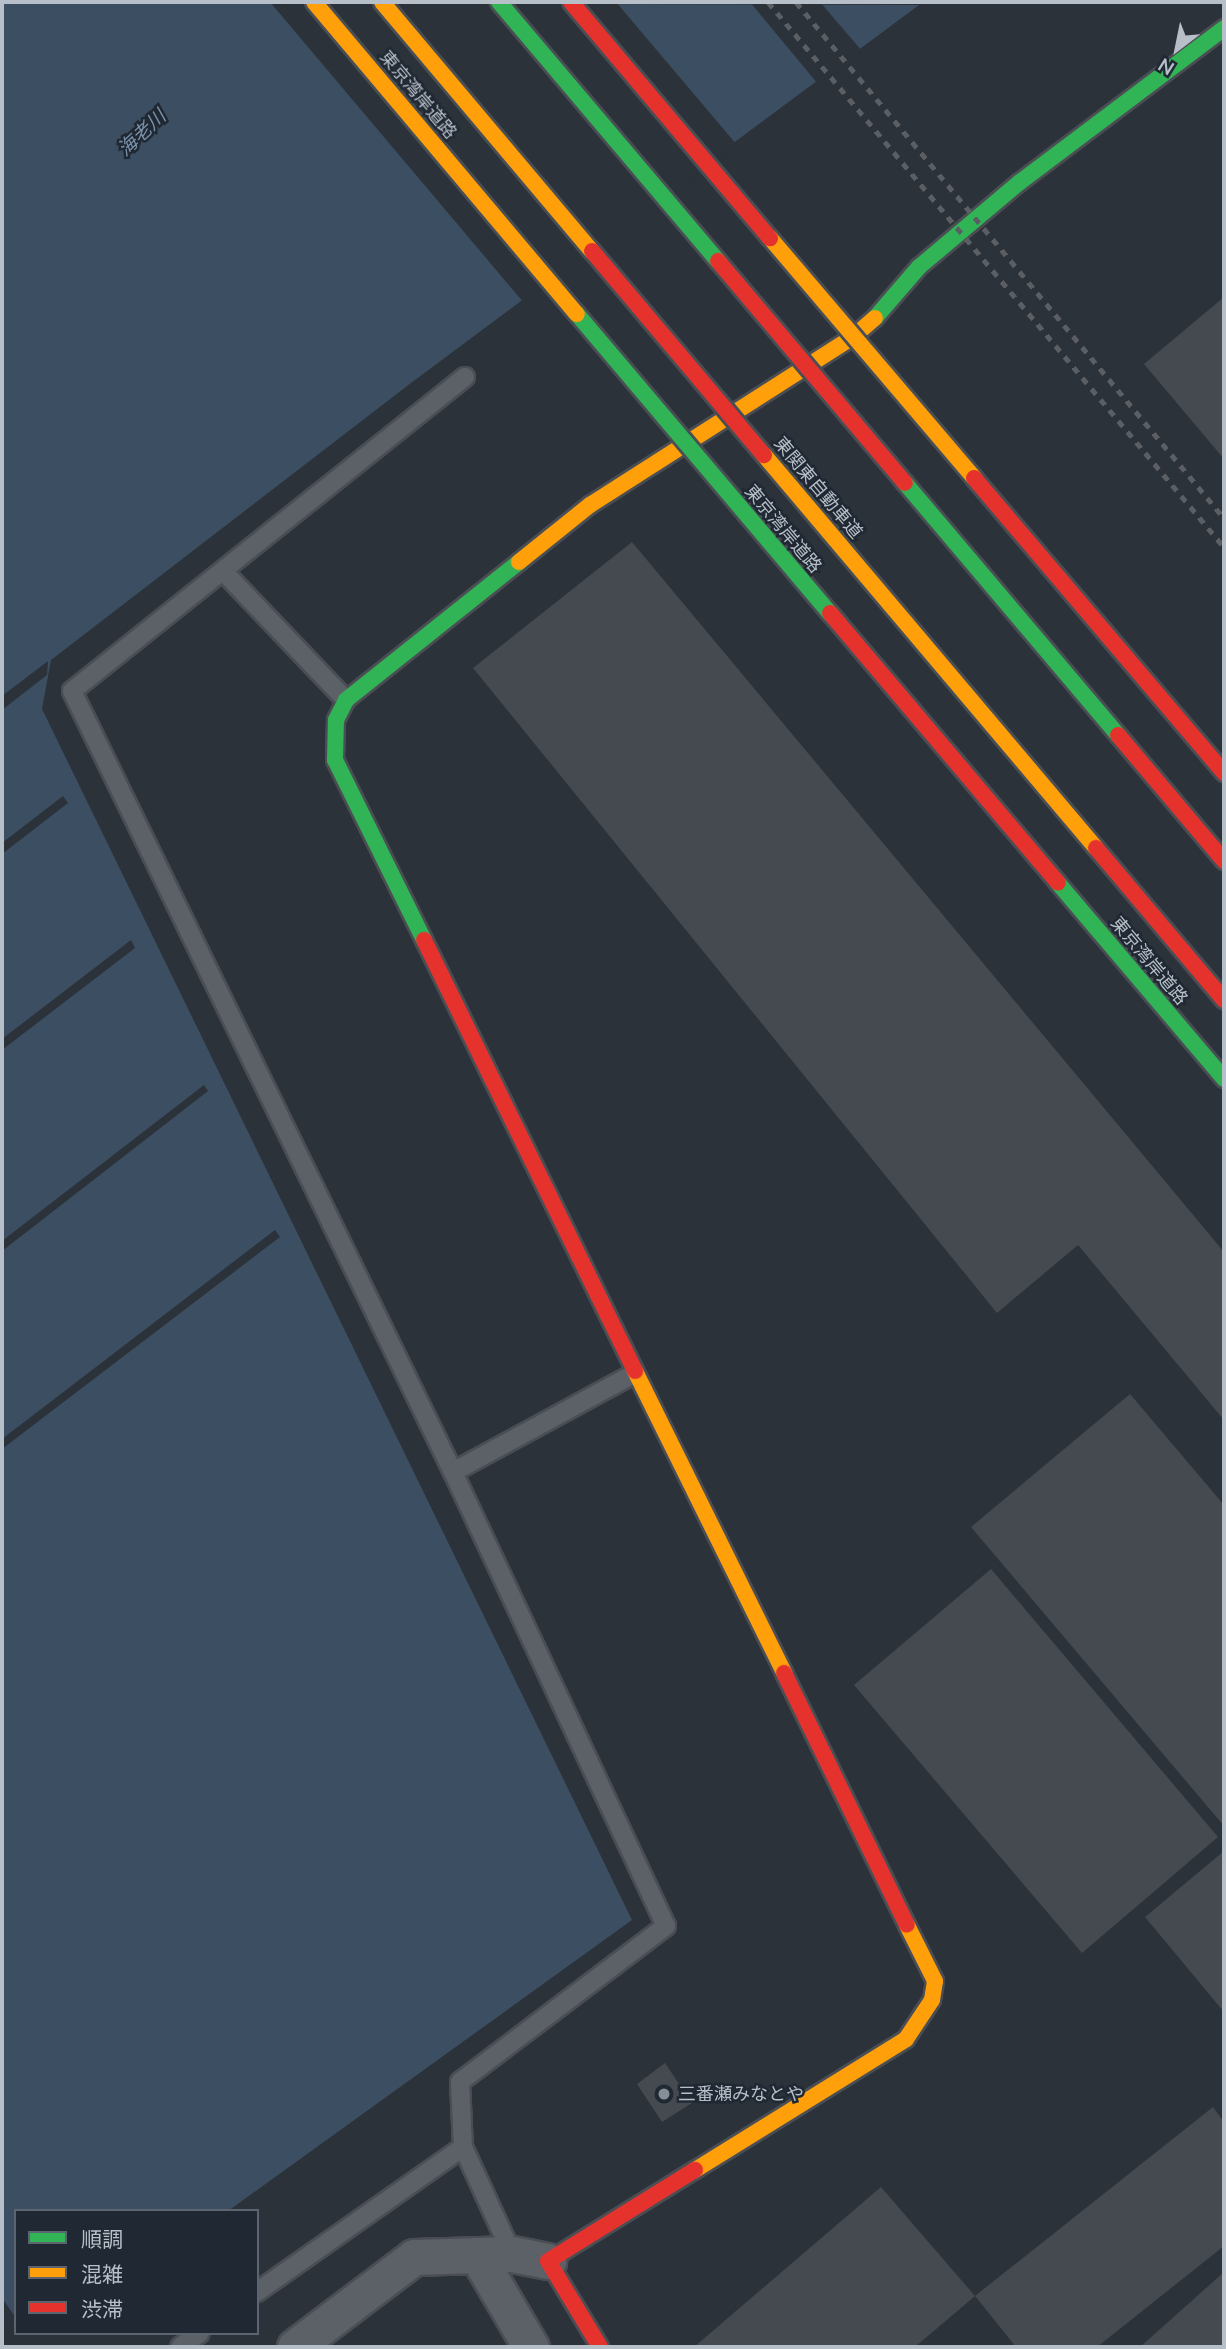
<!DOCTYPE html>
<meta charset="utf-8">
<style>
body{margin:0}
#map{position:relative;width:1226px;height:2349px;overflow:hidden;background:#2c3239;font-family:Mulish,"Noto Sans JP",sans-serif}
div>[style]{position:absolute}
.water>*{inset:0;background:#3c4e61}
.pier>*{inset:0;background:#2c3239}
.building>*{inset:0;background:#444a4f}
.roads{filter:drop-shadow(2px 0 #4a4e54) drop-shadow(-2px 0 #4a4e54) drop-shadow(0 2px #4a4e54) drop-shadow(0 -2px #4a4e54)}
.lane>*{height:18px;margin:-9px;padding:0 9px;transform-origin:9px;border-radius:9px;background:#5c6067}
.street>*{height:35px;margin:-17.5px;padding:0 17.5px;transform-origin:17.5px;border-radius:17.5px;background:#5c6067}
.fast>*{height:16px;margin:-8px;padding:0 8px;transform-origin:8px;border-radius:8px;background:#30b455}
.slow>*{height:16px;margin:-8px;padding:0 8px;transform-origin:8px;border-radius:8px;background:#ff9f0a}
.jam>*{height:16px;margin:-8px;padding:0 8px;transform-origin:8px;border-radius:8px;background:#e5322d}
.rail>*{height:5px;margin-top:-2.5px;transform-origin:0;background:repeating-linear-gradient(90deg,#5b5f64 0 7px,transparent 0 14px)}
.bridges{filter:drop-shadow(2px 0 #494e55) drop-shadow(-2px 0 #494e55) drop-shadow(0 2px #494e55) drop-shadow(0 -2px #494e55)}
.fast-bridge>*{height:16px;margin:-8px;padding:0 8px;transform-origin:8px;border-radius:8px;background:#30b455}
.slow-bridge>*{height:16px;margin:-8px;padding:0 8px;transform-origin:8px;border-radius:8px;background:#ff9f0a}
.jam-bridge>*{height:16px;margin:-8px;padding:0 8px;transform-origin:8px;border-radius:8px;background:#e5322d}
.dots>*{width:19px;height:19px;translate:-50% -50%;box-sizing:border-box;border:4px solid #202933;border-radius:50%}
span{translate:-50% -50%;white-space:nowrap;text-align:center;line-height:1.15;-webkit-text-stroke:5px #202933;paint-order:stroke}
.street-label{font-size:18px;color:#b7bfc9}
.poi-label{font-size:18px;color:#b7bfc9}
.left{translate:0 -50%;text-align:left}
.water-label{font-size:19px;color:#7a92aa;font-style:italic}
.frame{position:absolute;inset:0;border:4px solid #b7bfc9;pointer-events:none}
.legend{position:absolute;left:14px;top:2209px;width:245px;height:126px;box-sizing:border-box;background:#202933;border:2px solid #5c656f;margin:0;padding:9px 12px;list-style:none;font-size:21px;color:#b7bfc9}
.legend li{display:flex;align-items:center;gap:14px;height:35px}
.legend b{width:35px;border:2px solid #5c656f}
.north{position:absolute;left:1142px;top:14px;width:70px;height:70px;-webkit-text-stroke:5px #202933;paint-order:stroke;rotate:212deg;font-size:19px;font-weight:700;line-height:28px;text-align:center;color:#b7bfc9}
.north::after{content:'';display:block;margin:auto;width:24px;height:32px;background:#b7bfc9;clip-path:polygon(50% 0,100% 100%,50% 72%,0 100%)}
</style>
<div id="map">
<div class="water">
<i style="clip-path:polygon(2px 2px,919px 5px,411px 383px,51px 660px,42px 709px,632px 1920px,228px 2211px,16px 2211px,16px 2318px,2px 2298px,2px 710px,47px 675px,48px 661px,2px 696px)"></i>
</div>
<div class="pier">
<i style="clip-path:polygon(270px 2px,616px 2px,737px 145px,524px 303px)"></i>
<i style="clip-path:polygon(750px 2px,820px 2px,862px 51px,818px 84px)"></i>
<i style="clip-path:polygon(63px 796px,68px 803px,2px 854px,2px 843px)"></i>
<i style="clip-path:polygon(131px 940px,135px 948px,2px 1050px,2px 1039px)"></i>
<i style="clip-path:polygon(204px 1085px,208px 1091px,2px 1251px,2px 1241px)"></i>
<i style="clip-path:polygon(275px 1230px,280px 1237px,2px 1449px,2px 1439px)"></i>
</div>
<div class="building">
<i style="clip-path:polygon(1224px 297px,1224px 459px,1144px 364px)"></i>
<i style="clip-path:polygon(632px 542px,1224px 1252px,1224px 1420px,1078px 1245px,997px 1313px,473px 668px)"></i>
<i style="clip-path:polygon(1130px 1394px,1224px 1505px,1224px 1826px,971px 1527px)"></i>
<i style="clip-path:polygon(991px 1569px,1218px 1837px,1082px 1953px,854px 1685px)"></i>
<i style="clip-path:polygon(1224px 1851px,1224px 2012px,1145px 1917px)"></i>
<i style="clip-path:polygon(665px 2063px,692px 2103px,662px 2122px,637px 2084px)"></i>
<i style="clip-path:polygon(1213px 2107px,1224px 2122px,1224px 2246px,1097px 2347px,1016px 2347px,975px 2296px)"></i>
<i style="clip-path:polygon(881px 2187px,975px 2296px,915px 2347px,694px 2347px)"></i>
<i style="clip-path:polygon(1224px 2272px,1224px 2347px,1140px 2347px)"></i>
</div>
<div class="roads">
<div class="lane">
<i style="left:465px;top:377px;width:503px;rotate:141.38deg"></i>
<i style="left:72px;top:691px;width:869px;rotate:64deg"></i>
<i style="left:453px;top:1472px;width:501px;rotate:64.87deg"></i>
<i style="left:666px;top:1926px;width:258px;rotate:142.9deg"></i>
<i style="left:460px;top:2082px;width:65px;rotate:87.4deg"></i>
<i style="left:463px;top:2147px;width:118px;rotate:65.4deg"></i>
<i style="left:223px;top:571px;width:178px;rotate:46.4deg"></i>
<i style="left:453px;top:1472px;width:207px;rotate:-28.5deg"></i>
<i style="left:257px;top:2292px;width:252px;rotate:-35.1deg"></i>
<i style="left:180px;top:2347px;width:24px;rotate:-35deg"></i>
</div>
<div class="street">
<i style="left:477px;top:2255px;width:107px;rotate:59.6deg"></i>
<i style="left:295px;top:2347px;width:149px;rotate:-37.1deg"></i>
<i style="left:414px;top:2257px;width:98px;rotate:-1.8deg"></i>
<i style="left:512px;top:2254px;width:37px;rotate:11deg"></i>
</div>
<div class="fast">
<i style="left:875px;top:318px;width:67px;rotate:-49.2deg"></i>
<i style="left:919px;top:267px;width:132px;rotate:-40.1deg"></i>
<i style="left:1020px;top:182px;width:256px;rotate:-37deg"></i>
<i style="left:424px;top:940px;width:201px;rotate:-116.3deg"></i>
<i style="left:335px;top:760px;width:40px;rotate:-88.6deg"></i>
<i style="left:336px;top:720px;width:22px;rotate:-63deg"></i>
<i style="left:346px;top:700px;width:221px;rotate:-38.6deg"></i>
</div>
<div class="slow">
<i style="left:519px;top:562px;width:91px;rotate:-38.8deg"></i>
<i style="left:590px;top:505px;width:312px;rotate:-32.6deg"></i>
<i style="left:853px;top:337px;width:29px;rotate:-41deg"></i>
<i style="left:635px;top:1371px;width:337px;rotate:63.7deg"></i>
<i style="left:695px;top:2170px;width:248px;rotate:-31.8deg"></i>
<i style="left:906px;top:2039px;width:47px;rotate:-56.3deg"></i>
<i style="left:932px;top:2000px;width:19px;rotate:-81deg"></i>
<i style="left:935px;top:1981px;width:63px;rotate:-116.6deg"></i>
</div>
<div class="jam">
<i style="left:424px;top:940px;width:480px;rotate:63.9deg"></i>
<i style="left:784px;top:1673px;width:280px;rotate:64deg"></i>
<i style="left:600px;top:2347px;width:100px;rotate:-121.2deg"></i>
<i style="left:548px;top:2261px;width:173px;rotate:-31.8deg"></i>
</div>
</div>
<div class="rail">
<i style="left:768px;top:2px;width:711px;rotate:50.08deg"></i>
<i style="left:796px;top:2px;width:670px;rotate:50.33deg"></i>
</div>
<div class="bridges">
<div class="fast-bridge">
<i style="left:499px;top:2px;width:339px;rotate:49.8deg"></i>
<i style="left:577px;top:314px;width:392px;rotate:49.8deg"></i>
<i style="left:905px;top:483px;width:330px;rotate:49.8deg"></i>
<i style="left:1058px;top:883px;width:257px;rotate:49.7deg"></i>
</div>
<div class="slow-bridge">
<i style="left:314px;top:2px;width:408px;rotate:49.9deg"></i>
<i style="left:382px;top:2px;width:326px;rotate:49.9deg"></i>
<i style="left:770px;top:238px;width:315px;rotate:49.6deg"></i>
<i style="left:764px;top:455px;width:514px;rotate:49.81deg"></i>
</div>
<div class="jam-bridge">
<i style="left:571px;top:2px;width:309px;rotate:49.9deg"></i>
<i style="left:592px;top:251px;width:267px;rotate:49.9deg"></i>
<i style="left:718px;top:261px;width:290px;rotate:49.9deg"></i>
<i style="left:974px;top:478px;width:387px;rotate:49.7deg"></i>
<i style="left:830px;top:613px;width:353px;rotate:49.8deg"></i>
<i style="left:1118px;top:735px;width:165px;rotate:49.9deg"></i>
<i style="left:1096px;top:848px;width:199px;rotate:49.9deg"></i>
</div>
</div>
<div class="dots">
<i style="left:664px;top:2094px;background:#868e97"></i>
</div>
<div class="street-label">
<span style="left:418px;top:95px;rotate:50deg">東京湾岸道路</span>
<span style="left:818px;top:488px;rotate:50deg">東関東自動車道</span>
<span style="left:783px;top:529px;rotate:50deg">東京湾岸道路</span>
<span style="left:1149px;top:961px;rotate:50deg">東京湾岸道路</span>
</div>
<div class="poi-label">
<span class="left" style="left:678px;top:2094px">三番瀬みなとや</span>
</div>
<div class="water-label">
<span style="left:142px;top:133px;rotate:-43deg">海老川</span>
</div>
<div class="frame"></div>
<ul class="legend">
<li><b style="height:9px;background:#30b455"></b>順調</li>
<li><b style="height:9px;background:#ff9f0a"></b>混雑</li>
<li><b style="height:9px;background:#e5322d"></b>渋滞</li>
</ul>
<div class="north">N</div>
</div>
